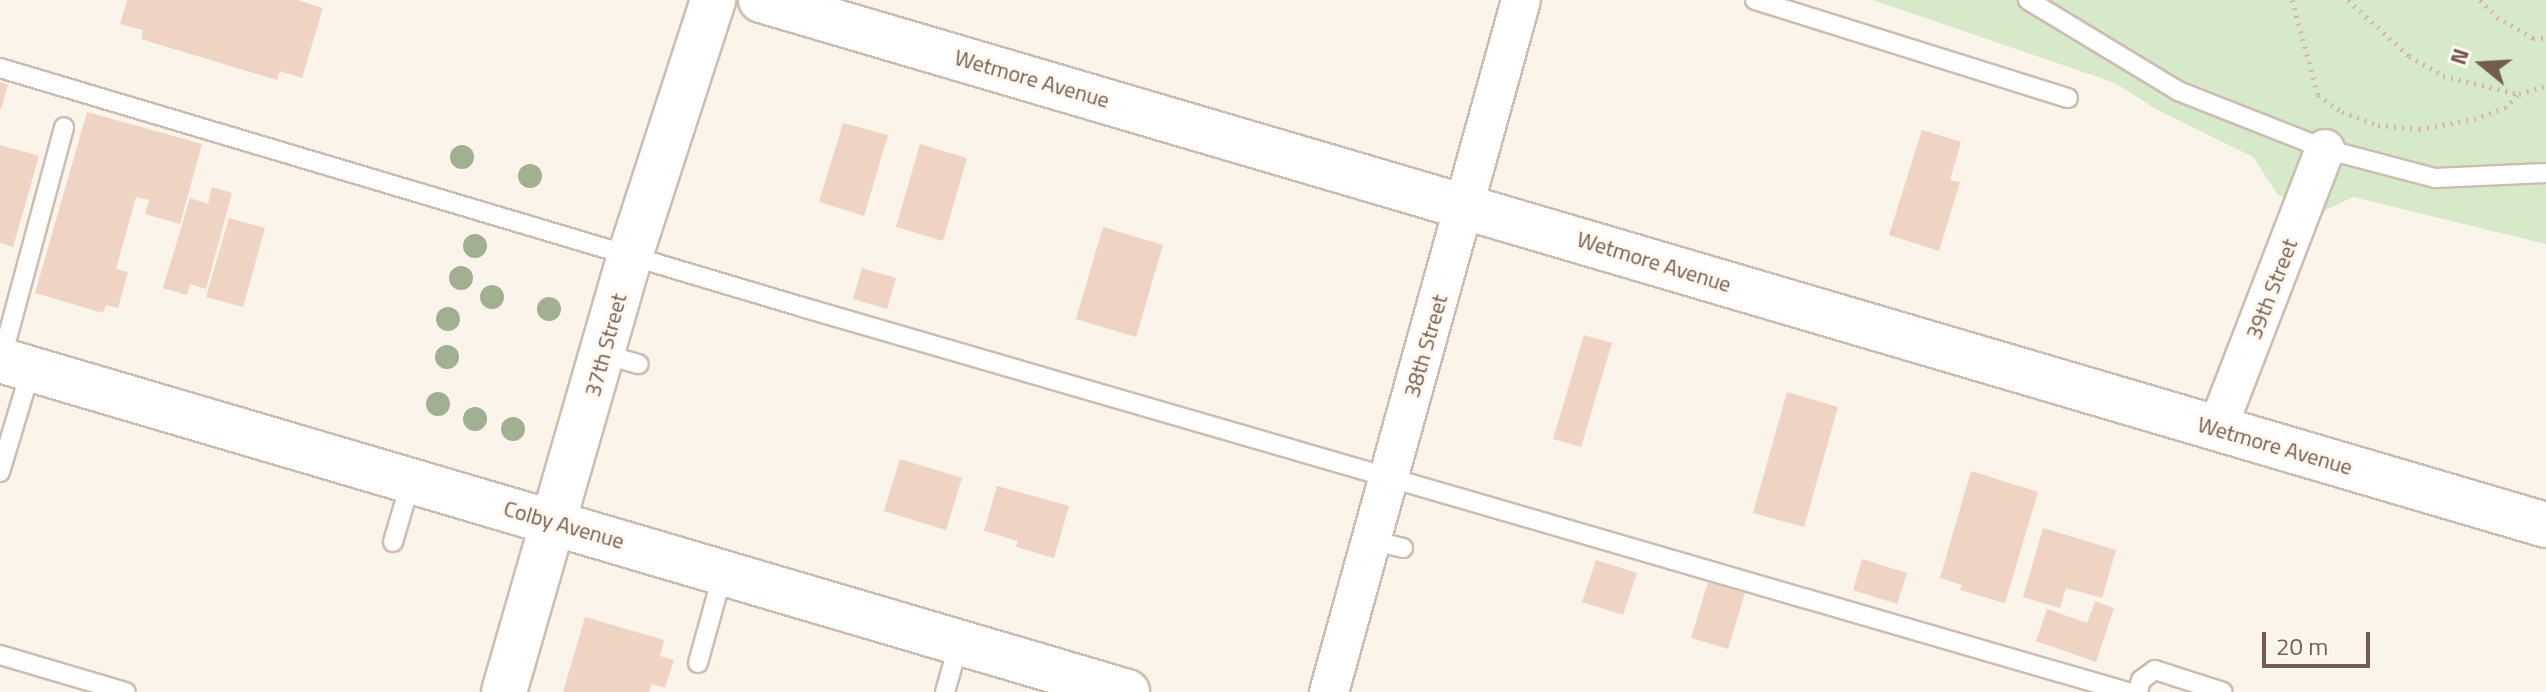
<!DOCTYPE html>
<style>
body{margin:0}
#map{position:relative;width:2546px;height:692px;overflow:hidden;background:#fbf4ea;font-family:"Titillium Web",sans-serif}
div>[style]{position:absolute}
.green>*{inset:0;background:#d6e9c9}
.building>*{inset:0;background:#efd4c3}
.path>*{height:5px;margin-top:-2.5px;transform-origin:0;background:repeating-linear-gradient(90deg,#d4b7a6 0 2px,transparent 0 8px)}
.roads{filter:drop-shadow(2px 0 #cdbcb0) drop-shadow(-2px 0 #cdbcb0) drop-shadow(0 2px #cdbcb0) drop-shadow(0 -2px #cdbcb0)}
.lane>*{height:18px;margin:-9px;padding:0 9px;transform-origin:9px;border-radius:9px;background:#fff}
.street>*{height:38px;margin:-19px;padding:0 19px;transform-origin:19px;border-radius:19px;background:#fff}
.secondary>*{height:44px;margin:-22px;padding:0 22px;transform-origin:22px;border-radius:22px;background:#fff}
.trees>*{width:24px;height:24px;margin:-12px;border-radius:50%;background:#a1b090}
span{translate:-50% -50%;white-space:nowrap;text-align:center;line-height:1.15;-webkit-text-stroke:6px #fef8f0;paint-order:stroke}
.street-label{font-size:22px;color:#755c4e}
.north{position:absolute;left:2442px;top:24px;width:80px;height:80px;-webkit-text-stroke:6px #fef8f0;paint-order:stroke;rotate:288deg;font-size:22px;font-weight:700;line-height:32px;text-align:center;color:#755c4e}
.north::after{content:'';display:block;margin:auto;width:28px;height:36px;background:#755c4e;clip-path:polygon(50% 0,100% 100%,50% 72%,0 100%)}
.scale{position:absolute;left:2262px;top:632px;width:108px;height:36px;box-sizing:border-box;border:4px solid #755c4e;border-top:0;padding-left:10px;font-size:24px;line-height:28px;white-space:nowrap;color:#755c4e;-webkit-text-stroke:6px #fef8f0;paint-order:stroke}
</style>
<div id="map">
<div class="green">
<i style="clip-path:polygon(1873px 0,2546px 0,2546px 244px,2353px 197px,2324px 211px,2278px 195px,2253px 157px,2156px 109px,2115px 83px)"></i>
</div>
<div class="building">
<i style="clip-path:polygon(127px 0,297px 0,323px 8px,302px 78px,280px 71px,277px 80px,141px 39px,143px 30px,120px 24px)"></i>
<i style="clip-path:polygon(0 82px,8px 85px,1px 109px,0 109px)"></i>
<i style="clip-path:polygon(87px 112px,202px 144px,180px 224px,145px 214px,149px 200px,136px 197px,116px 269px,128px 272px,118px 308px,106px 305px,103px 313px,35px 293px)"></i>
<i style="clip-path:polygon(843px 123px,888px 135px,864px 216px,819px 202px)"></i>
<i style="clip-path:polygon(1922px 130px,1961px 142px,1950px 180px,1960px 182px,1939px 251px,1889px 235px)"></i>
<i style="clip-path:polygon(920px 144px,967px 158px,943px 241px,896px 227px)"></i>
<i style="clip-path:polygon(0 145px,39px 156px,13px 247px,0 243px)"></i>
<i style="clip-path:polygon(212px 187px,232px 193px,206px 289px,190px 284px,187px 295px,163px 288px,190px 198px,208px 204px)"></i>
<i style="clip-path:polygon(229px 218px,265px 228px,243px 307px,206px 297px)"></i>
<i style="clip-path:polygon(1103px 227px,1163px 245px,1136px 337px,1076px 319px)"></i>
<i style="clip-path:polygon(862px 268px,896px 278px,887px 309px,853px 299px)"></i>
<i style="clip-path:polygon(1584px 335px,1612px 343px,1581px 447px,1553px 439px)"></i>
<i style="clip-path:polygon(1787px 392px,1838px 407px,1804px 527px,1753px 513px)"></i>
<i style="clip-path:polygon(900px 459px,962px 478px,946px 530px,884px 511px)"></i>
<i style="clip-path:polygon(1971px 471px,2038px 492px,2005px 603px,1960px 590px,1962px 585px,1940px 578px)"></i>
<i style="clip-path:polygon(997px 486px,1069px 506px,1054px 558px,1016px 547px,1018px 541px,984px 531px)"></i>
<i style="clip-path:polygon(2043px 528px,2116px 550px,2102px 598px,2066px 588px,2060px 608px,2023px 597px)"></i>
<i style="clip-path:polygon(1862px 559px,1907px 573px,1897px 604px,1853px 590px)"></i>
<i style="clip-path:polygon(1596px 560px,1637px 573px,1623px 615px,1582px 602px)"></i>
<i style="clip-path:polygon(1708px 582px,1745px 593px,1728px 649px,1691px 638px)"></i>
<i style="clip-path:polygon(2095px 601px,2114px 608px,2096px 662px,2036px 641px,2047px 609px,2087px 623px)"></i>
<i style="clip-path:polygon(585px 617px,664px 640px,660px 656px,674px 660px,665px 688px,652px 684px,649px 692px,563px 692px)"></i>
</div>
<div class="path">
<i style="left:2292px;top:0;width:98px;rotate:74.7deg"></i>
<i style="left:2318px;top:95px;width:29px;rotate:35deg"></i>
<i style="left:2342px;top:112px;width:38px;rotate:20deg"></i>
<i style="left:2378px;top:125px;width:41px;rotate:5.6deg"></i>
<i style="left:2419px;top:129px;width:56px;rotate:-10.3deg"></i>
<i style="left:2474px;top:119px;width:33px;rotate:-20deg"></i>
<i style="left:2505px;top:108px;width:20px;rotate:-45deg"></i>
<i style="left:2348px;top:0;width:83px;rotate:42.6deg"></i>
<i style="left:2409px;top:56px;width:39px;rotate:30deg"></i>
<i style="left:2443px;top:76px;width:78px;rotate:13.3deg"></i>
<i style="left:2519px;top:94px;width:28px;rotate:-17deg"></i>
<i style="left:2480px;top:0;width:24px;rotate:45deg"></i>
<i style="left:2497px;top:17px;width:42px;rotate:30.3deg"></i>
<i style="left:2533px;top:38px;width:13px"></i>
</div>
<div class="roads">
<div class="lane">
<i style="left:1755px;top:0;width:328px;rotate:17.4deg"></i>
<i style="left:2028px;top:0;width:175px;rotate:31.2deg"></i>
<i style="left:2178px;top:91px;width:158px;rotate:21.5deg"></i>
<i style="left:2325px;top:149px;width:114px;rotate:14.8deg"></i>
<i style="left:2435px;top:178px;width:111px;rotate:-2.6deg"></i>
<i style="left:0;top:68px;width:837px;rotate:16.59deg"></i>
<i style="left:802px;top:307px;width:1380px;rotate:16.2deg"></i>
<i style="left:603px;top:354px;width:37px;rotate:16deg"></i>
<i style="left:1px;top:361px;width:242px;rotate:-74.9deg"></i>
<i style="left:0;top:472px;width:108px;rotate:-73.2deg"></i>
<i style="left:1371px;top:540px;width:33px;rotate:14deg"></i>
<i style="left:393px;top:542px;width:64px;rotate:-73.6deg"></i>
<i style="left:0;top:655px;width:131px;rotate:16.4deg"></i>
<i style="left:698px;top:663px;width:93px;rotate:-74.5deg"></i>
<i style="left:945px;top:692px;width:51px;rotate:-74.1deg"></i>
<i style="left:2138px;top:692px;width:12px;rotate:-76deg"></i>
<i style="left:2141px;top:680px;width:17px;rotate:-36deg"></i>
<i style="left:2155px;top:670px;width:71px;rotate:17.9deg"></i>
</div>
<div class="street">
<i style="left:2217px;top:429px;width:300px;rotate:-68.9deg"></i>
<i style="left:1329px;top:692px;width:718px;rotate:-74.49deg"></i>
</div>
<div class="secondary">
<i style="left:761px;top:0;width:1861px;rotate:16.39deg"></i>
<i style="left:0;top:360px;width:1175px;rotate:16.41deg"></i>
<i style="left:504px;top:692px;width:454px;rotate:-73.9deg"></i>
<i style="left:630px;top:256px;width:269px;rotate:-72deg"></i>
</div>
</div>
<div class="trees">
<i style="left:462px;top:157px"></i>
<i style="left:530px;top:176px"></i>
<i style="left:475px;top:246px"></i>
<i style="left:461px;top:278px"></i>
<i style="left:492px;top:297px"></i>
<i style="left:549px;top:309px"></i>
<i style="left:448px;top:319px"></i>
<i style="left:447px;top:357px"></i>
<i style="left:438px;top:404px"></i>
<i style="left:475px;top:419px"></i>
<i style="left:513px;top:429px"></i>
</div>
<div class="street-label">
<span style="left:1032px;top:79px;rotate:16deg">Wetmore Avenue</span>
<span style="left:1654px;top:262px;rotate:17deg">Wetmore Avenue</span>
<span style="left:2272px;top:289px;rotate:-69deg">39th Street</span>
<span style="left:606px;top:345px;rotate:-75deg">37th Street</span>
<span style="left:1426px;top:346px;rotate:-74deg">38th Street</span>
<span style="left:2275px;top:446px;rotate:16deg">Wetmore Avenue</span>
<span style="left:564px;top:525px;rotate:16deg">Colby Avenue</span>
</div>
<div class="north">N</div>
<div class="scale">20 m</div>
</div>
